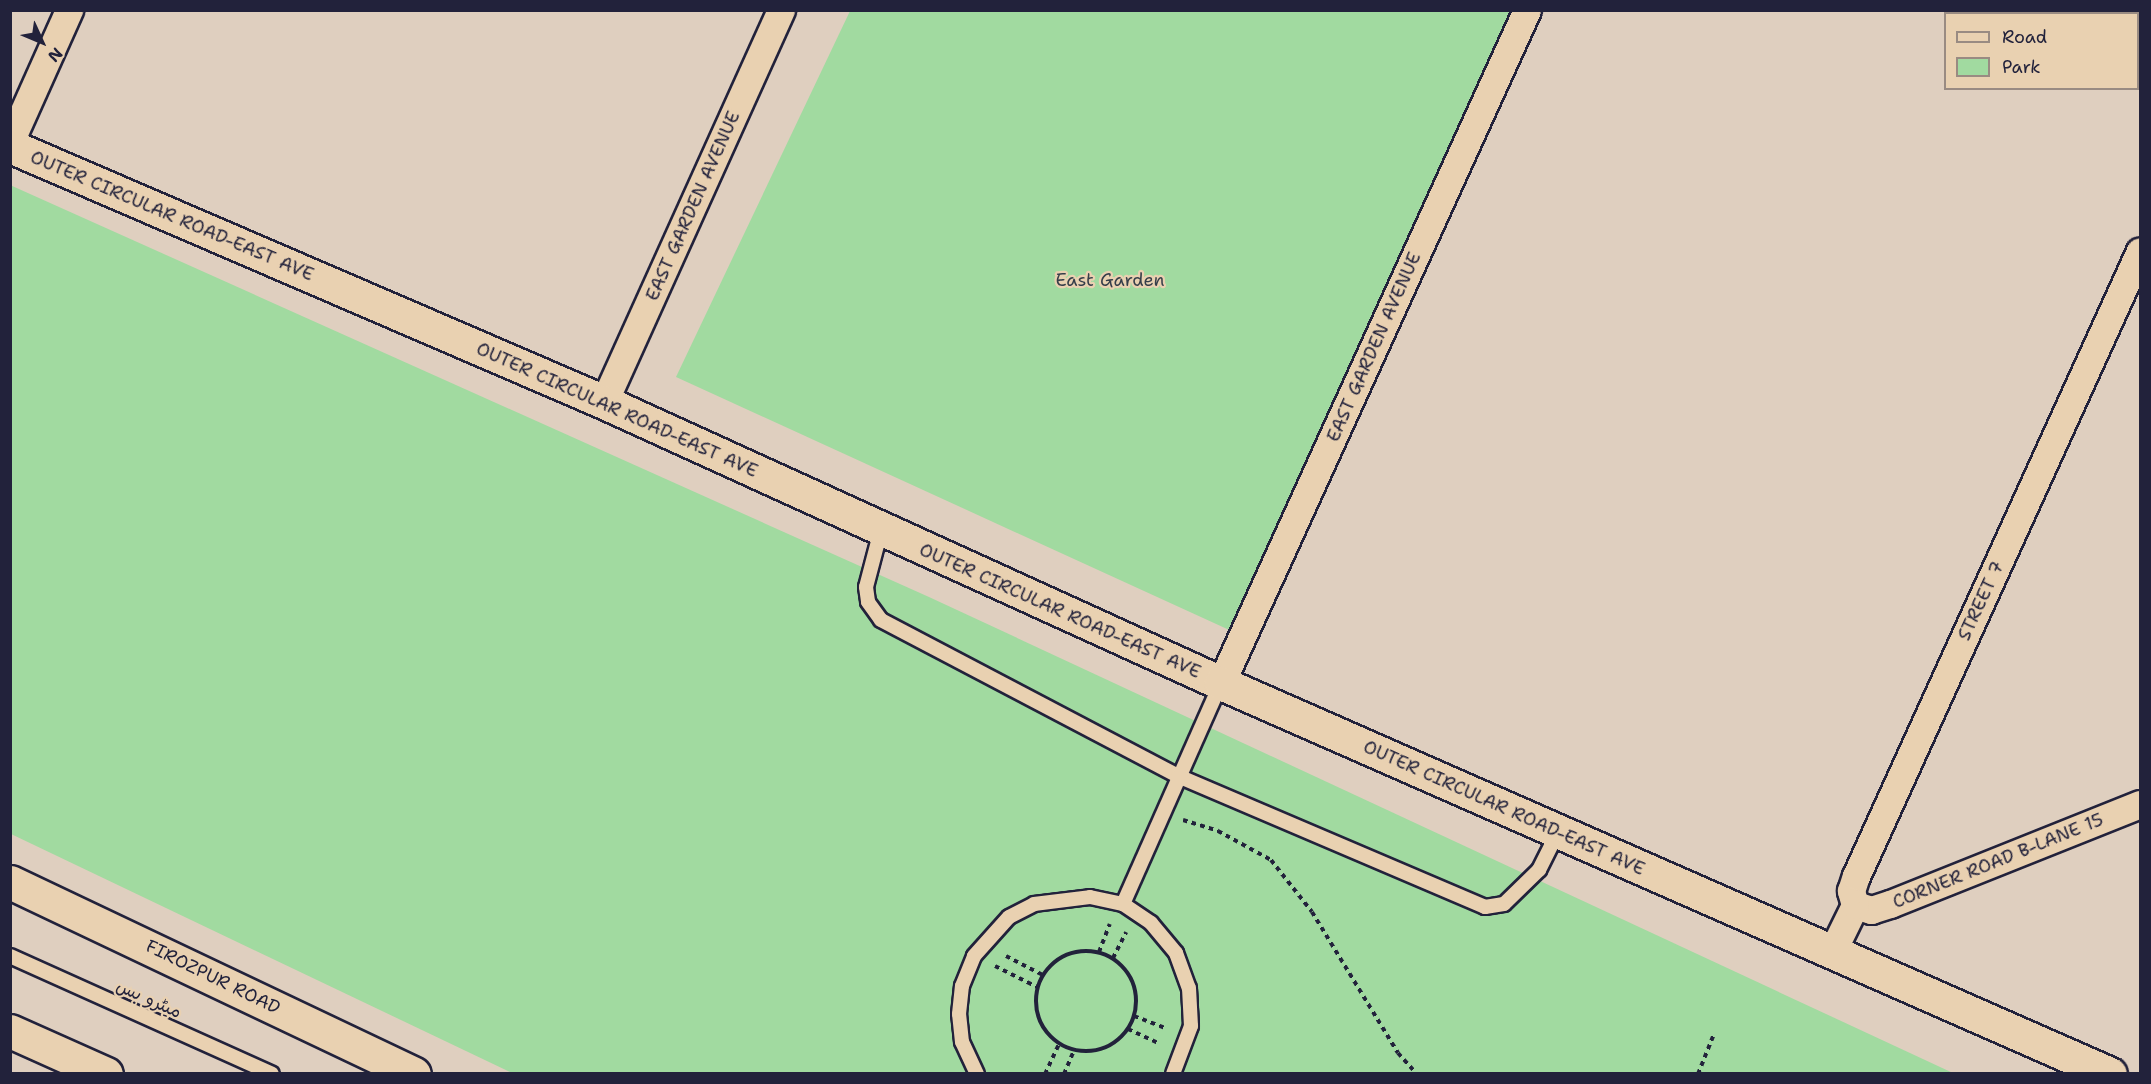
<!DOCTYPE html>
<meta charset="utf-8">
<style>
body{margin:0}
#map{position:relative;width:2151px;height:1084px;overflow:hidden;background:#dfcfbf;font-family:"Shantell Sans","Playpen Sans Arabic",sans-serif}
div>[style]{position:absolute}
.green>*{inset:0;background:#a1daa0}
.path>*{height:4px;margin-top:-2px;transform-origin:0;background:repeating-linear-gradient(90deg,#22223b 0 4.5px,transparent 0 9px)}
.path>.ring{margin:-2px;padding:0;box-sizing:content-box;background:none;border:4px solid #22223b;border-radius:50%}
.roads{filter:drop-shadow(2px 0 #22223b) drop-shadow(-2px 0 #22223b) drop-shadow(0 2px #22223b) drop-shadow(0 -2px #22223b)}
.lane>*{height:14px;margin:-7px;padding:0 7px;transform-origin:7px;border-radius:7px;background:#e9d1b1}
.street>*{height:27px;margin:-13.5px;padding:0 13.5px;transform-origin:13.5px;border-radius:13.5px;background:#e9d1b1}
.secondary>*{height:33px;margin:-16.5px;padding:0 16.5px;transform-origin:16.5px;border-radius:16.5px;background:#e9d1b1}
.primary>*{height:33px;margin:-16.5px;padding:0 16.5px;transform-origin:16.5px;border-radius:16.5px;background:#e9d1b1}
span{translate:-50% -50%;white-space:nowrap;text-align:center;line-height:1.15;-webkit-text-stroke:4.5px #e9d1b1;paint-order:stroke}
.street-label{font-size:18px;color:#22223b}
.park-label{font-size:18px;color:#353e4a}
.frame{position:absolute;inset:0;border:12px solid #22223b;pointer-events:none}
.legend{position:absolute;left:1944px;top:12px;width:195px;height:78px;box-sizing:border-box;background:#e9d1b1;border:2px solid #998b82;margin:0;padding:8px 10px;list-style:none;font-size:18px;color:#22223b}
.legend li{display:flex;align-items:center;gap:12px;height:30px}
.legend b{width:30px;border:2px solid #998b82}
.north{position:absolute;left:12px;top:12px;width:60px;height:60px;-webkit-text-stroke:4px #e9d1b1;paint-order:stroke;rotate:134deg;font-size:16px;font-weight:700;line-height:24px;text-align:center;color:#22223b}
.north::after{content:'';display:block;margin:auto;width:21px;height:27px;background:#22223b;clip-path:polygon(50% 0,100% 100%,50% 72%,0 100%)}
</style>
<div id="map">
<div class="green">
<i style="clip-path:polygon(850px 11px,1515px 11px,1249px 639px,676px 377px)"></i>
<i style="clip-path:polygon(10px 185px,929px 597px,1953px 1073px,512px 1073px,11px 834px)"></i>
</div>
<div class="path">
<i style="left:1183px;top:820px;width:37px;rotate:17deg"></i>
<i style="left:1218px;top:831px;width:60px;rotate:28.7deg"></i>
<i style="left:1271px;top:860px;width:66px;rotate:51.7deg"></i>
<i style="left:1312px;top:912px;width:165px;rotate:58.6deg"></i>
<i style="left:1398px;top:1053px;width:28px;rotate:48deg"></i>
<i class="ring" style="left:1036px;top:951px;width:96px;height:96px"></i>
<i style="left:1099px;top:952px;width:30px;rotate:-69deg"></i>
<i style="left:1006px;top:956px;width:42px;rotate:27.2deg"></i>
<i style="left:1113px;top:958px;width:29px;rotate:-63deg"></i>
<i style="left:995px;top:966px;width:47px;rotate:26.6deg"></i>
<i style="left:1134px;top:1016px;width:33px;rotate:21deg"></i>
<i style="left:1128px;top:1029px;width:35px;rotate:25deg"></i>
<i style="left:1045px;top:1074px;width:33px;rotate:-65deg"></i>
<i style="left:1064px;top:1074px;width:26px;rotate:-67deg"></i>
<i style="left:1698px;top:1074px;width:43px;rotate:-68.2deg"></i>
</div>
<div class="roads">
<div class="lane">
<i style="left:881px;top:530px;width:59px;rotate:104.7deg"></i>
<i style="left:866px;top:587px;width:15px;rotate:82deg"></i>
<i style="left:868px;top:602px;width:22px;rotate:54deg"></i>
<i style="left:881px;top:620px;width:335px;rotate:27.7deg"></i>
<i style="left:1178px;top:776px;width:334px;rotate:23.1deg"></i>
<i style="left:1485px;top:907px;width:19px;rotate:-9deg"></i>
<i style="left:1504px;top:904px;width:49px;rotate:-44.2deg"></i>
<i style="left:1539px;top:870px;width:42px;rotate:-63.4deg"></i>
<i style="left:1123px;top:904px;width:242px;rotate:-66.1deg"></i>
<i style="left:10px;top:956px;width:287px;rotate:24.2deg"></i>
<i style="left:977px;top:1074px;width:35px;rotate:-115deg"></i>
<i style="left:962px;top:1042px;width:28px;rotate:-96deg"></i>
<i style="left:959px;top:1014px;width:28px;rotate:-84deg"></i>
<i style="left:962px;top:986px;width:32px;rotate:-68deg"></i>
<i style="left:974px;top:956px;width:52px;rotate:-48.1deg"></i>
<i style="left:1009px;top:917px;width:28px;rotate:-27deg"></i>
<i style="left:1034px;top:904px;width:56px;rotate:-7.1deg"></i>
<i style="left:1090px;top:897px;width:34px;rotate:12deg"></i>
<i style="left:1123px;top:904px;width:34px;rotate:34deg"></i>
<i style="left:1151px;top:923px;width:39px;rotate:50deg"></i>
<i style="left:1176px;top:953px;width:37px;rotate:70deg"></i>
<i style="left:1189px;top:988px;width:38px;rotate:87deg"></i>
<i style="left:1191px;top:1026px;width:51px;rotate:110.6deg"></i>
</div>
<div class="street">
<i style="left:10px;top:142px;width:145px;rotate:-65.9deg"></i>
<i style="left:604px;top:402px;width:430px;rotate:-65.7deg"></i>
<i style="left:1221px;top:683px;width:739px;rotate:-65.55deg"></i>
<i style="left:1855px;top:905px;width:17px;rotate:17deg"></i>
<i style="left:1871px;top:910px;width:20px;rotate:-18deg"></i>
<i style="left:1890px;top:904px;width:269px;rotate:-21.8deg"></i>
<i style="left:1833px;top:950px;width:50px;rotate:-63.9deg"></i>
<i style="left:1855px;top:905px;width:15px;rotate:-106deg"></i>
<i style="left:1851px;top:891px;width:16px;rotate:-72deg"></i>
<i style="left:1856px;top:876px;width:686px;rotate:-65.56deg"></i>
</div>
<div class="secondary">
<i style="left:10px;top:146px;width:647px;rotate:23.31deg"></i>
<i style="left:604px;top:402px;width:678px;rotate:24.49deg"></i>
<i style="left:1221px;top:683px;width:971px;rotate:23.74deg"></i>
</div>
<div class="primary">
<i style="left:10px;top:882px;width:447px;rotate:25.4deg"></i>
<i style="left:10px;top:1031px;width:105px;rotate:24.1deg"></i>
</div>
</div>
<div class="street-label">
<span style="left:693px;top:206px;rotate:-66deg">EAST GARDEN AVENUE</span>
<span style="left:172px;top:216px;rotate:23deg">OUTER CIRCULAR ROAD-EAST AVE</span>
<span style="left:1374px;top:347px;rotate:-66deg">EAST GARDEN AVENUE</span>
<span style="left:617px;top:410px;rotate:24deg">OUTER CIRCULAR ROAD-EAST AVE</span>
<span style="left:1981px;top:601px;rotate:-65deg">STREET 7</span>
<span style="left:1060px;top:611px;rotate:24deg">OUTER CIRCULAR ROAD-EAST AVE</span>
<span style="left:1504px;top:808px;rotate:24deg">OUTER CIRCULAR ROAD-EAST AVE</span>
<span style="left:1998px;top:861px;rotate:-22deg">CORNER ROAD B-LANE 15</span>
<span style="left:213px;top:977px;rotate:26deg">FIROZPUR ROAD</span>
<span style="left:149px;top:999px;rotate:24deg">میٹرو بس</span>
</div>
<div class="park-label">
<span style="left:1110px;top:280px">East Garden</span>
</div>
<div class="frame"></div>
<ul class="legend">
<li><b style="height:8px;background:#e9d1b1"></b>Road</li>
<li><b style="height:16px;background:#a1daa0"></b>Park</li>
</ul>
<div class="north">N</div>
</div>
